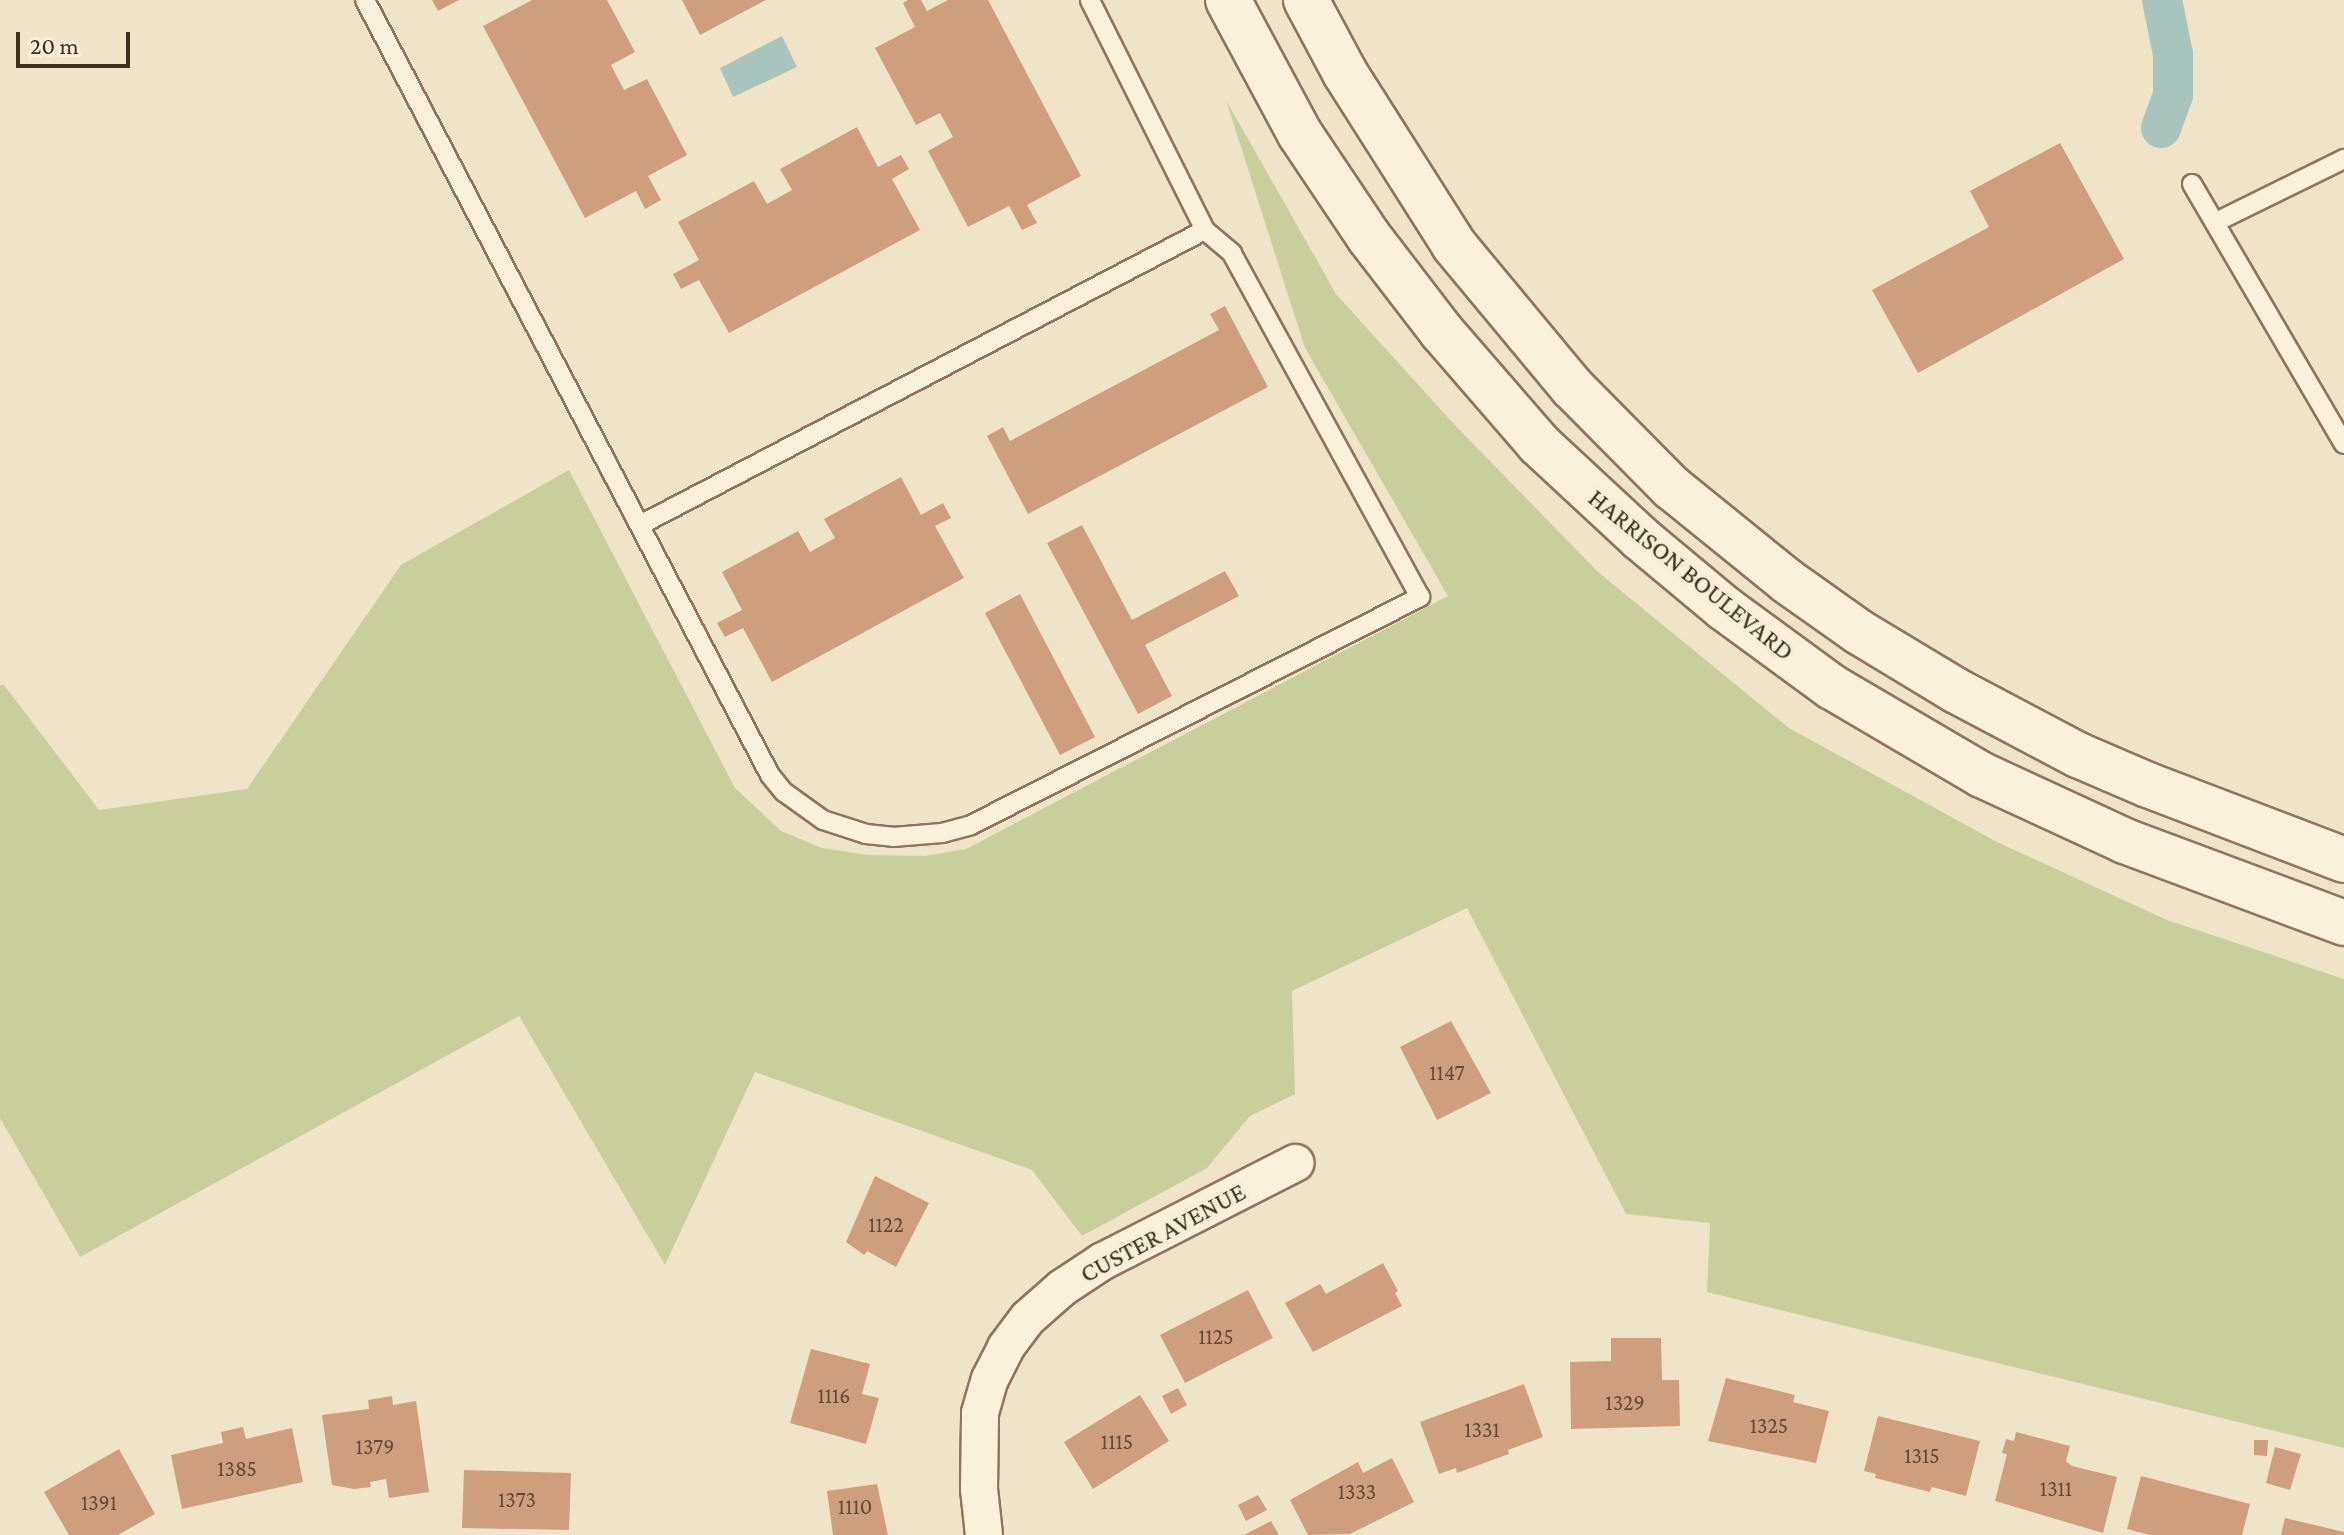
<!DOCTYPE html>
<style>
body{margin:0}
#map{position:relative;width:2344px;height:1535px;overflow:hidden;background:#f0e4c8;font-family:"Crimson Pro",serif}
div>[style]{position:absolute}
.green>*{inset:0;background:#c9cf9b}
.water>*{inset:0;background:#a9c4bc}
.canal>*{height:40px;margin:-20px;padding:0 20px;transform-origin:20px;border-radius:20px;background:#a9c4bc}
.building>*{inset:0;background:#cf9f7d}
.roads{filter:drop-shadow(2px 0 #8d765c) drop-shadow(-2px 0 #8d765c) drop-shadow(0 2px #8d765c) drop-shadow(0 -2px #8d765c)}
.lane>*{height:18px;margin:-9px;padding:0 9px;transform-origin:9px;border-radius:9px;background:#faf1dc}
.street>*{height:36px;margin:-18px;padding:0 18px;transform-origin:18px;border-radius:18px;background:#faf1dc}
.secondary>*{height:44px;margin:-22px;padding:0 22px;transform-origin:22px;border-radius:22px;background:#faf1dc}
span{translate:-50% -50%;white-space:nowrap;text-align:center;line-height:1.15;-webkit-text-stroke:8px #f7eed8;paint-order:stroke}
.number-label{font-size:22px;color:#624a37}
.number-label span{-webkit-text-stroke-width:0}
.street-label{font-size:26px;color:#3d2e20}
.scale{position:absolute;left:16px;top:32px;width:114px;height:36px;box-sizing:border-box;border:4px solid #3d2e20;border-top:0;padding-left:10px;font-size:24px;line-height:28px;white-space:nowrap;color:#3d2e20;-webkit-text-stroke:6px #f7eed8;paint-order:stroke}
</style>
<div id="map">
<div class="green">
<i style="clip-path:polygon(1226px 100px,1336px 294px,1452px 422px,1598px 572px,1789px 728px,1997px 842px,2167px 920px,2344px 979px,2344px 1448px,1707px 1292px,1710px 1223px,1626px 1214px,1467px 908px,1292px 991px,1295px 1094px,1250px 1116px,1207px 1168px,1082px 1236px,1032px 1170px,755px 1072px,665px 1265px,519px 1016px,80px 1257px,0 1118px,0 685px,4px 685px,99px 810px,247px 789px,401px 565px,569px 470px,735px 788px,781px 831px,822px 848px,867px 855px,925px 856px,966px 849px,1448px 596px,1305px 348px)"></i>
</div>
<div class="water">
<i style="clip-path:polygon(782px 36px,797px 67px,733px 97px,720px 68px)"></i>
</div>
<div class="canal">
<i style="left:2161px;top:128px;width:35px;rotate:-70deg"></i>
<i style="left:2173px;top:95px;width:41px;rotate:-90deg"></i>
<i style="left:2173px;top:54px;width:55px;rotate:-101.5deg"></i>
</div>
<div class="building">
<i style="clip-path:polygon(432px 0,459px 0,438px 11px)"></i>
<i style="clip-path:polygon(532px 0,607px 0,635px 52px,611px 65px,624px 90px,647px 79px,687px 155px,648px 176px,661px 200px,645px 209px,636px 191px,585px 218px,483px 26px)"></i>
<i style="clip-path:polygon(682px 0,766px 0,700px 35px)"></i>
<i style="clip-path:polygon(908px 0,921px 0,927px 11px,948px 0,988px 0,1081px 176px,1027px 205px,1037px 223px,1022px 230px,1009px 206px,968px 227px,928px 151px,953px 137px,940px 113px,916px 125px,875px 48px,915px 27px,903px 3px)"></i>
<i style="clip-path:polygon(857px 127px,878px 167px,901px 155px,909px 169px,892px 179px,920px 230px,729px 333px,699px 280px,681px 289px,673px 274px,699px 260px,678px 222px,754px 181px,767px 204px,792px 190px,780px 169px)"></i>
<i style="clip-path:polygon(2060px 143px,2124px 259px,1918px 373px,1872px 290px,1989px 227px,1970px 191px)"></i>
<i style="clip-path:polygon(1225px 306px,1268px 387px,1028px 514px,987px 436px,1003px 427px,1010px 441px,1219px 330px,1210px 314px)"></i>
<i style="clip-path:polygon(901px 477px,921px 515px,943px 503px,951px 518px,935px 526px,964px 578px,772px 682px,743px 628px,725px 637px,717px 623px,742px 610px,722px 572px,798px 531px,810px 552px,835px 538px,824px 519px)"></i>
<i style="clip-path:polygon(1082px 525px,1132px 620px,1225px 571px,1239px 596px,1145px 645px,1172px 696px,1138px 714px,1047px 543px)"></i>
<i style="clip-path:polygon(1020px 594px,1095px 737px,1060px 755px,985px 613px)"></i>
<i style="clip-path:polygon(1451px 1021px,1491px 1093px,1437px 1120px,1400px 1047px)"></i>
<i style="clip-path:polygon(875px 1176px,929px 1203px,896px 1267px,867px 1251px,864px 1255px,846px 1242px)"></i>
<i style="clip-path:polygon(1383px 1263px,1398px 1291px,1395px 1293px,1402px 1306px,1313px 1352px,1285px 1303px,1320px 1284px,1326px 1294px)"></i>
<i style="clip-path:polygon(1248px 1290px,1273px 1338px,1185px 1383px,1160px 1335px)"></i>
<i style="clip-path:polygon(1611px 1338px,1661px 1338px,1662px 1380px,1679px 1380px,1680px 1426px,1571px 1429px,1570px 1362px,1611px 1361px)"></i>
<i style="clip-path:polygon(811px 1349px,870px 1364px,862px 1394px,879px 1398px,866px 1444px,790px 1423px)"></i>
<i style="clip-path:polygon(1726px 1378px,1795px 1395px,1793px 1402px,1829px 1411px,1816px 1463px,1708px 1441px)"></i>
<i style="clip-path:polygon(1524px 1384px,1543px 1437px,1508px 1450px,1509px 1454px,1457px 1473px,1456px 1468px,1439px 1474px,1420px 1422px)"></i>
<i style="clip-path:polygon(1178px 1388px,1187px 1405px,1171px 1414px,1162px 1396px)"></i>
<i style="clip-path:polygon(1140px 1395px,1169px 1441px,1093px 1489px,1064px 1442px)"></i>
<i style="clip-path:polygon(392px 1396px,393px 1405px,416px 1401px,429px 1492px,389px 1498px,386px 1479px,370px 1482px,371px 1487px,354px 1489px,332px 1485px,322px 1415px,369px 1409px,368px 1400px)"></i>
<i style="clip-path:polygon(1878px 1416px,1980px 1441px,1966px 1496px,1932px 1487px,1930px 1492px,1875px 1478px,1876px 1474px,1864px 1471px)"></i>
<i style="clip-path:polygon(243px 1427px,246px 1439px,292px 1428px,303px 1482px,182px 1509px,171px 1455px,223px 1443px,221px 1432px)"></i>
<i style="clip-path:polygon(2016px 1432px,2070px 1446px,2066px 1461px,2072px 1466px,2117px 1477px,2103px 1533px,1995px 1501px,2007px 1454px,2002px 1453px,2006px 1439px,2014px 1441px)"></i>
<i style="clip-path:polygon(2254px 1440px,2268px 1440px,2267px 1456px,2254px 1455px)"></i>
<i style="clip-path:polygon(2275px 1447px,2301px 1454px,2290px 1490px,2266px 1483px)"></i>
<i style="clip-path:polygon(119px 1449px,155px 1514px,118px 1535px,69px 1535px,44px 1492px)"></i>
<i style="clip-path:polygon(1392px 1458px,1414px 1502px,1350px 1534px,1308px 1535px,1290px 1500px,1358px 1462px,1363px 1473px)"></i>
<i style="clip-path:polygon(464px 1470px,571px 1473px,569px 1530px,462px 1528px)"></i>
<i style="clip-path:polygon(2141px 1476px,2250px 1504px,2242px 1535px,2150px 1535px,2127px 1529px)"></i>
<i style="clip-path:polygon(877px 1484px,888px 1535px,833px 1535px,827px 1491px)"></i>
<i style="clip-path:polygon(1258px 1495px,1267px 1510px,1246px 1521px,1238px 1505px)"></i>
<i style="clip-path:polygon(2285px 1518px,2344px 1532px,2344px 1535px,2281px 1535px)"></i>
<i style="clip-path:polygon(1271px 1521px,1279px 1535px,1244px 1535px)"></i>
</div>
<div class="roads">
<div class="lane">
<i style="left:365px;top:0;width:874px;rotate:62.41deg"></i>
<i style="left:770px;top:775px;width:22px;rotate:51deg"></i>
<i style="left:784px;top:792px;width:48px;rotate:35.7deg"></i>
<i style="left:823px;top:820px;width:45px;rotate:18deg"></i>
<i style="left:866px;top:834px;width:27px;rotate:6deg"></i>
<i style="left:893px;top:837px;width:49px;rotate:-4.7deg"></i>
<i style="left:942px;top:833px;width:30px;rotate:-15deg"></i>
<i style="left:971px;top:825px;width:504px;rotate:-26.92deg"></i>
<i style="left:1420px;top:597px;width:392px;rotate:-118.7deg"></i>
<i style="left:1232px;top:253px;width:35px;rotate:-140deg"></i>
<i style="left:1205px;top:230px;width:257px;rotate:-116.6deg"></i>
<i style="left:2192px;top:184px;width:301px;rotate:59.7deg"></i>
<i style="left:2216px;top:222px;width:143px;rotate:-26.2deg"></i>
<i style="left:640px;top:525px;width:637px;rotate:-27.57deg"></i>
</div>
<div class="street">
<i style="left:984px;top:1535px;width:46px;rotate:-96.2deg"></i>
<i style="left:979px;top:1489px;width:76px;rotate:-89.2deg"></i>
<i style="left:980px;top:1413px;width:35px;rotate:-74deg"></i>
<i style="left:990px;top:1379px;width:36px;rotate:-63deg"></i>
<i style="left:1006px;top:1347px;width:36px;rotate:-53deg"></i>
<i style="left:1028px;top:1318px;width:45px;rotate:-41.4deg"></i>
<i style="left:1062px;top:1288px;width:49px;rotate:-33.4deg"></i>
<i style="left:1103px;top:1261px;width:216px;rotate:-27deg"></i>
</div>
<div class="secondary">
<i style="left:1228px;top:0;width:152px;rotate:61.8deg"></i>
<i style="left:1300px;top:134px;width:124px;rotate:56.2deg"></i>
<i style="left:1369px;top:237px;width:120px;rotate:52.5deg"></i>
<i style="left:1442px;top:332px;width:148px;rotate:49.1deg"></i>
<i style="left:1539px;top:444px;width:138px;rotate:42.9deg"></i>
<i style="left:1640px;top:538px;width:109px;rotate:39.8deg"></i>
<i style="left:1724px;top:608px;width:134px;rotate:36.2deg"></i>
<i style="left:1832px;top:687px;width:174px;rotate:30.4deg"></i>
<i style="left:1982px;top:775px;width:157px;rotate:24.8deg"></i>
<i style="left:2125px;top:841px;width:234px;rotate:20.5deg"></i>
<i style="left:1306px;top:0;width:83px;rotate:61.9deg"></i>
<i style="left:1345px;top:73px;width:204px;rotate:57.6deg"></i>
<i style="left:1454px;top:245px;width:185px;rotate:50.3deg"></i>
<i style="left:1572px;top:387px;width:141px;rotate:45.3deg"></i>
<i style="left:1671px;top:487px;width:149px;rotate:39deg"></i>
<i style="left:1787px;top:581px;width:88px;rotate:35.3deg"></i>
<i style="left:1859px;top:632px;width:112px;rotate:31.1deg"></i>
<i style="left:1955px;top:690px;width:139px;rotate:27.9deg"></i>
<i style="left:2078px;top:755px;width:76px;rotate:23.2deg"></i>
<i style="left:2148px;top:785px;width:210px;rotate:20.9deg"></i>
</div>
</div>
<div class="number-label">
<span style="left:1447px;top:1073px">1147</span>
<span style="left:886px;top:1225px">1122</span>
<span style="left:1216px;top:1337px">1125</span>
<span style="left:834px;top:1396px">1116</span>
<span style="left:1625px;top:1403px">1329</span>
<span style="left:1769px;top:1426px">1325</span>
<span style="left:1482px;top:1430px">1331</span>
<span style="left:1117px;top:1442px">1115</span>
<span style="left:375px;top:1447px">1379</span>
<span style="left:1922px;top:1456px">1315</span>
<span style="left:237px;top:1469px">1385</span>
<span style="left:2056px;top:1489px">1311</span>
<span style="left:1357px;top:1492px">1333</span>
<span style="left:517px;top:1500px">1373</span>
<span style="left:99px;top:1503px">1391</span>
<span style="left:855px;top:1507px">1110</span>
</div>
<div class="street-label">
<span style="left:1691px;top:575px;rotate:39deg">HARRISON BOULEVARD</span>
<span style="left:1163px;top:1233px;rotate:-28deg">CUSTER AVENUE</span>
</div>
<div class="scale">20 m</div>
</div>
